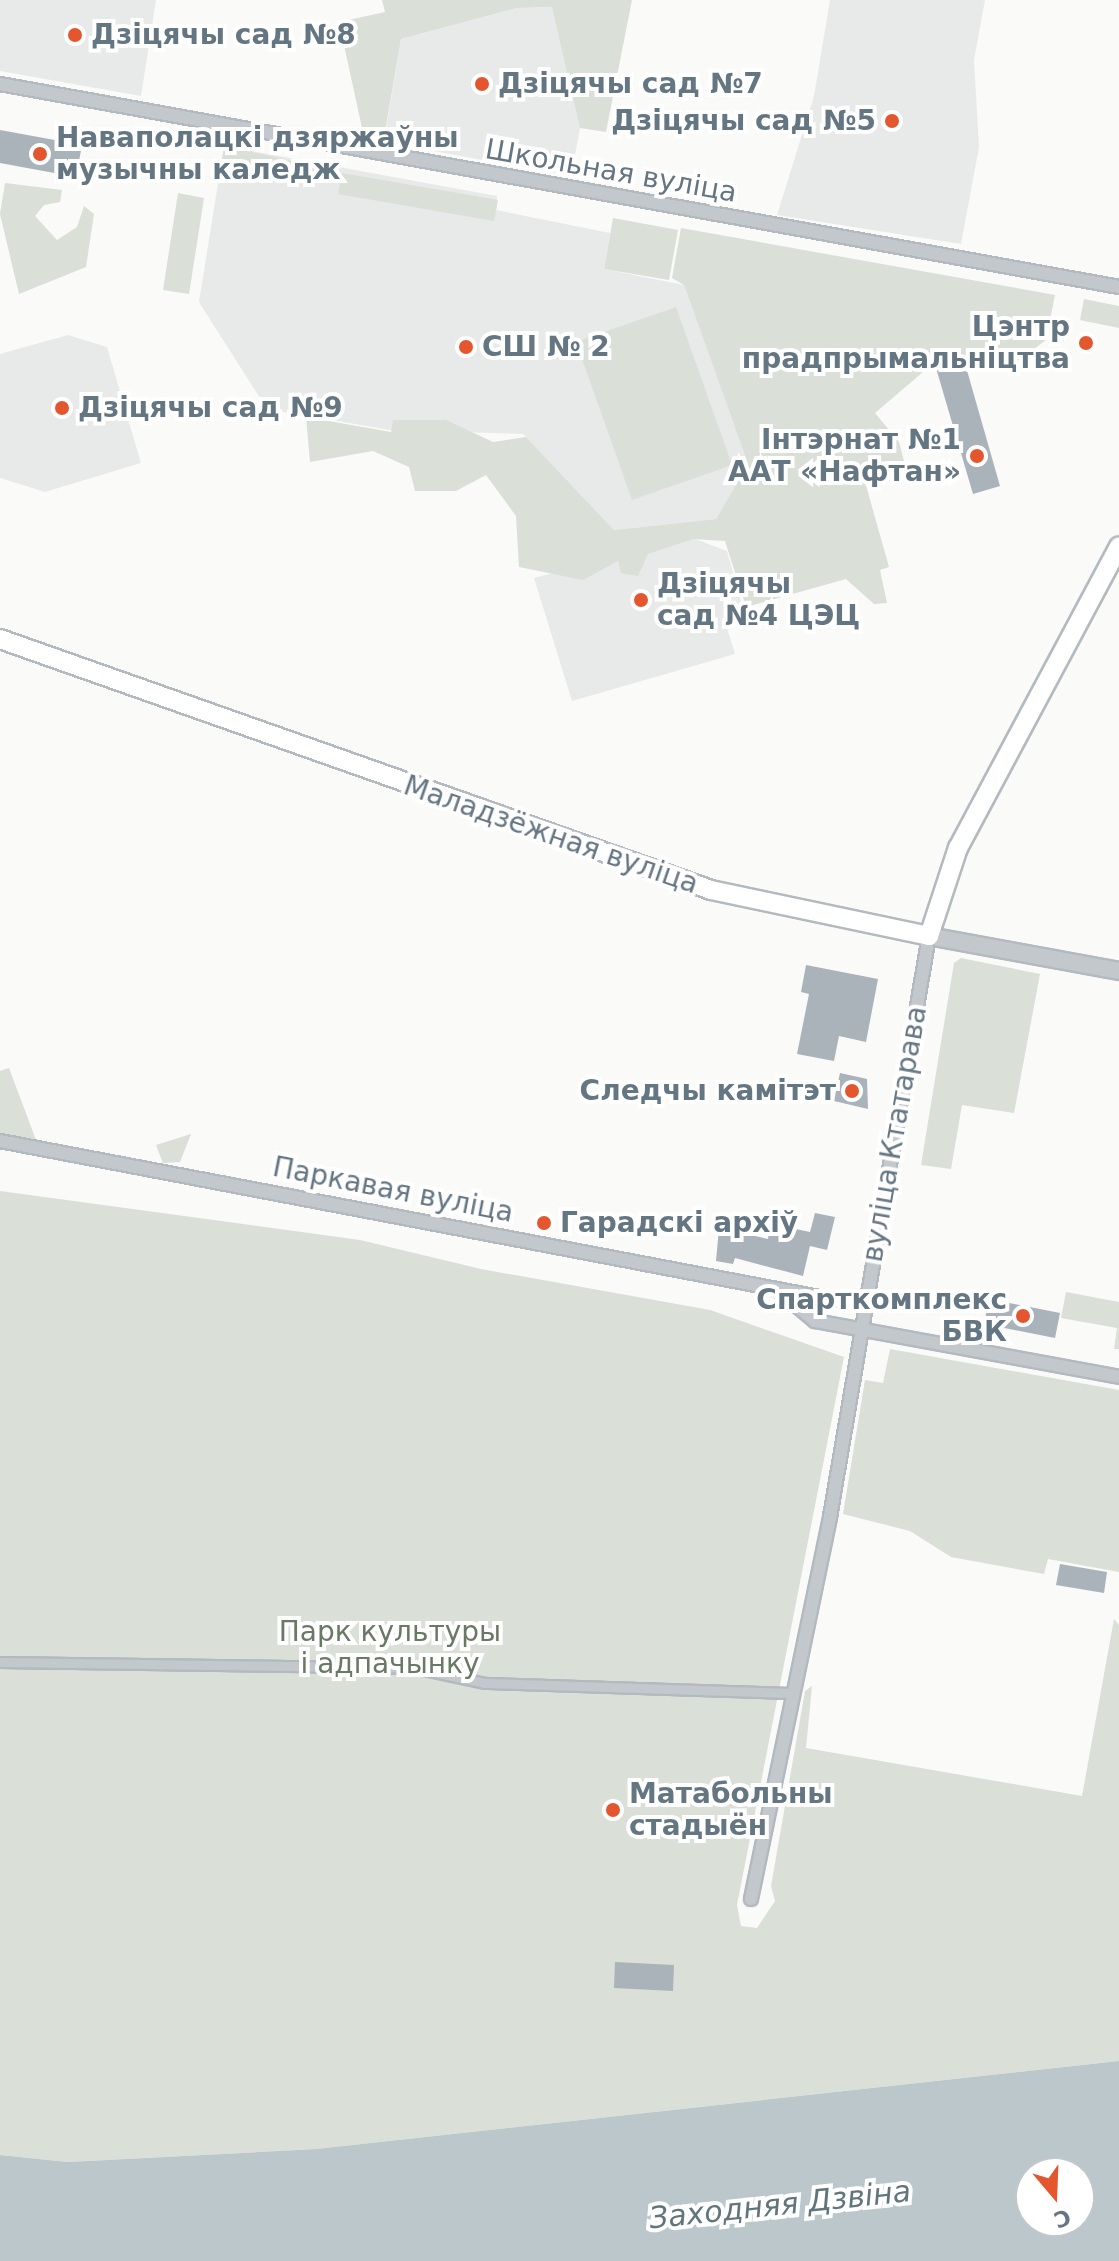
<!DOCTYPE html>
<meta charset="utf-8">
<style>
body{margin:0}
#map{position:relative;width:1119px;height:2261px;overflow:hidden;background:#fafaf8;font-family:"DejaVu Sans",sans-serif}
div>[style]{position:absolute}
.built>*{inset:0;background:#e8e9e9}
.green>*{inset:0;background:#dadfd7}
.water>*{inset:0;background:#bbc7cb}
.building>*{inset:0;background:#aab3b9}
.roads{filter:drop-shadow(2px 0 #b3babf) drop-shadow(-2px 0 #b3babf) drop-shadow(0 2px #b3babf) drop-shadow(0 -2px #b3babf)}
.pedestrian>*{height:9px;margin:-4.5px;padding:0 4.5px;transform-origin:4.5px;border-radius:4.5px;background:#c3c8cc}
.minor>*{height:12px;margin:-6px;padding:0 6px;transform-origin:6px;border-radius:6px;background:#c3c8cc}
.tertiary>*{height:16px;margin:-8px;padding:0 8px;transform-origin:8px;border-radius:8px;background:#c3c8cc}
.secondary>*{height:18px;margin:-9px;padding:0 9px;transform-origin:9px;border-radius:9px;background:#fff}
.dots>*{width:22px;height:22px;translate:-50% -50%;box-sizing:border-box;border:4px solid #fff;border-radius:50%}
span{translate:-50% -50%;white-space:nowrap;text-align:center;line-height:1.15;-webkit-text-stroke:8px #fff;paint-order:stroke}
.poi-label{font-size:28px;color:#657683;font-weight:700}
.left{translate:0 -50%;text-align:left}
.right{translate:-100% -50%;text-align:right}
.street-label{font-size:28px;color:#657683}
.park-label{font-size:28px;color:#687a64}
.water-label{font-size:30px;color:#60757c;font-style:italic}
.north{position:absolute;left:1015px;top:2157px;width:80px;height:80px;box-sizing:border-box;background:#fff;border:2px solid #c1c8cd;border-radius:50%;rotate:161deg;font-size:22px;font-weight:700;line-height:32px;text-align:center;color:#657683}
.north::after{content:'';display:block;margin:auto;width:28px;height:36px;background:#e4572e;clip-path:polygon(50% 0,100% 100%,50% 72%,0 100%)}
</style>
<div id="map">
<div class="built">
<i style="clip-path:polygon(0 0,156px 0,141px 96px,0 71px)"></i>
<i style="clip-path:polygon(830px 0,985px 0,974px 60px,979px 147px,961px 244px,777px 215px,814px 96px)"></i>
<i style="clip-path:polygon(553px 7px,580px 128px,571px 176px,384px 142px,401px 39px,517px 8px)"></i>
<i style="clip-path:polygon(224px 146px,497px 196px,496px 210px,610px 233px,604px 269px,684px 285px,748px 464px,716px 519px,614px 530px,523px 434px,390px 430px,267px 409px,199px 302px)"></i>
<i style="clip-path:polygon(68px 335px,107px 347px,141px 463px,45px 492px,0 478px,0 354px)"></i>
<i style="clip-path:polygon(690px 537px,727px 551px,747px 622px,727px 628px,735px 654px,572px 701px,534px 578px)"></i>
</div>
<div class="green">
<i style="clip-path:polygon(382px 0,632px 0,606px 132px,580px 128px,552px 7px,517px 8px,401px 39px,385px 132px,362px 128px,339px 22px,385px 12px)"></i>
<i style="clip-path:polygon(224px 146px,325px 168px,323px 178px,222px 161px)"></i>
<i style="clip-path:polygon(342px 173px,498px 200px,494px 221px,338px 194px)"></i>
<i style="clip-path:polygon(5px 183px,62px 190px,60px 202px,44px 205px,35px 216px,57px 240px,77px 227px,84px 206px,94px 214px,86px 267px,19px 294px,0 214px)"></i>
<i style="clip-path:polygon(178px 193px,204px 198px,189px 294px,163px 290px)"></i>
<i style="clip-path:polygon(613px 218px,678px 230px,669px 280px,604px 269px)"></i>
<i style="clip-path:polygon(681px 228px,1055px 295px,1046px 340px,1026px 355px,1023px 368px,997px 364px,973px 371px,966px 355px,930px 366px,875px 413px,899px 442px,906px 469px,865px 482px,889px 567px,880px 570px,887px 603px,874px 604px,846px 579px,746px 607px,725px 541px,693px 539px,648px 554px,638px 576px,621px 573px,618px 561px,583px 580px,519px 567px,516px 516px,486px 475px,456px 491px,415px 491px,409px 467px,373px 451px,310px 462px,306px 417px,391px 432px,393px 420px,446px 420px,493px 442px,526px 437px,614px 530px,716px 519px,748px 464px,684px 285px,672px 278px)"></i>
<i style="clip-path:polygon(1084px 299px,1119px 306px,1119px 328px,1080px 320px)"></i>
<i style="clip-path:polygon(676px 307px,732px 465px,632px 500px,576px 342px)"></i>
<i style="clip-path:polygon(961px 958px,1040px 974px,1014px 1113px,962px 1105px,951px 1169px,921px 1165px,954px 963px)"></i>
<i style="clip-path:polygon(9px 1068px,36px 1140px,0 1134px,0 1071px)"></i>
<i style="clip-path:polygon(191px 1134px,180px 1162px,163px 1163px,156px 1145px)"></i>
<i style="clip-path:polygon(0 1191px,360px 1240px,481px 1269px,710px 1310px,844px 1357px,737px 1905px,741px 1926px,757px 1928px,775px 1901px,771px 1886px,805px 1691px,812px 1686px,806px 1748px,1082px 1796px,1114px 1619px,1119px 1625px,1119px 2061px,316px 2149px,68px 2162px,0 2155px)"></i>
<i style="clip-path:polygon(1066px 1292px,1119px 1302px,1119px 1349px,1114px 1349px,1117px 1328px,1061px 1318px)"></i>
<i style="clip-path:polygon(890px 1349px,1119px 1390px,1119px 1572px,1048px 1559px,1044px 1574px,951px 1557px,910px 1531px,843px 1514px,865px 1380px,883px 1383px)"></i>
</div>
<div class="water">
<i style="clip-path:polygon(evenodd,1119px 2061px,1119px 2261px,0 2261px,0 2155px,68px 2162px,316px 2149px,1119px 2061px,1031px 2173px,1079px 2173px,1079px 2221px,1031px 2221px,1031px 2173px)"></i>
</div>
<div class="building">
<i style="clip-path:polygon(0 130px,82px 145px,76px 177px,0 163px)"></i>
<i style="clip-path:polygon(964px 360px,1000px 486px,973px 494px,936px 368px)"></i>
<i style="clip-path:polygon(806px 965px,878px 979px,866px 1042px,839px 1036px,834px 1061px,797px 1054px,809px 994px,801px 992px)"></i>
<i style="clip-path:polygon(840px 1073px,867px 1079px,868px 1109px,834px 1101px)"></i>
<i style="clip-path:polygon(815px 1213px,835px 1217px,827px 1250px,810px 1246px,803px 1276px,735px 1258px,733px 1264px,716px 1261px,719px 1228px,768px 1239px,769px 1231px,789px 1236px,791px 1228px,810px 1232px)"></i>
<i style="clip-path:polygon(989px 1299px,1060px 1313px,1055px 1338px,984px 1324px)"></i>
<i style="clip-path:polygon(1060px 1564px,1107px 1572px,1104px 1593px,1056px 1585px)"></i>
<i style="clip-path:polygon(615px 1962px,674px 1965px,673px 1991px,614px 1988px)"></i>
</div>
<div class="roads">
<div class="pedestrian">
<i style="left:0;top:1662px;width:415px;rotate:0.8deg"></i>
<i style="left:415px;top:1668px;width:72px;rotate:12.1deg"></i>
<i style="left:485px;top:1683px;width:308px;rotate:1.9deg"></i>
</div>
<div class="minor">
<i style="left:0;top:84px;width:1137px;rotate:10.28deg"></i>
<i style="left:0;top:1141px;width:849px;rotate:10.79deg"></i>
<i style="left:779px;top:1291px;width:47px;rotate:39.8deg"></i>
<i style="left:815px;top:1321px;width:309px;rotate:10.4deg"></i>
<i style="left:751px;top:1899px;width:390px;rotate:-78.3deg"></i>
<i style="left:830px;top:1517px;width:589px;rotate:-80.33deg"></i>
</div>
<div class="tertiary">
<i style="left:929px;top:936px;width:193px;rotate:10.4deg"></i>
</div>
<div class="secondary">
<i style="left:0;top:639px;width:754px;rotate:19.44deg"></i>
<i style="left:711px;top:890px;width:223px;rotate:11.9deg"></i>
<i style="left:929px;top:936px;width:93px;rotate:-71.8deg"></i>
<i style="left:958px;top:848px;width:342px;rotate:-61.9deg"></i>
</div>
</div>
<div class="dots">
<i style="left:75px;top:35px;background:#e4572e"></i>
<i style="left:482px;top:84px;background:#e4572e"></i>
<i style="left:892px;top:121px;background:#e4572e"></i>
<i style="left:40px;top:154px;background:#e4572e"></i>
<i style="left:1086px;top:343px;background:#e4572e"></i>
<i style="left:466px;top:347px;background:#e4572e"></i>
<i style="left:62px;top:408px;background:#e4572e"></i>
<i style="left:977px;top:456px;background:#e4572e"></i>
<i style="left:641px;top:600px;background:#e4572e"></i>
<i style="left:852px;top:1091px;background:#e4572e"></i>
<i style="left:544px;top:1223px;background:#e4572e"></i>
<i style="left:1023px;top:1316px;background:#e4572e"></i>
<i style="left:613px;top:1810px;background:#e4572e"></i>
</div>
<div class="poi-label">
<span class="left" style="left:91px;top:35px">Дзіцячы сад №8</span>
<span class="left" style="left:498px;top:84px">Дзіцячы сад №7</span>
<span class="right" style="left:876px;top:121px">Дзіцячы сад №5</span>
<span class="left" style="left:56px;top:154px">Наваполацкі дзяржаўны<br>музычны каледж</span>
<span class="right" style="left:1070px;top:343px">Цэнтр<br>прадпрымальніцтва</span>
<span class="left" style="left:482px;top:347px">СШ № 2</span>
<span class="left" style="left:78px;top:408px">Дзіцячы сад №9</span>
<span class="right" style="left:961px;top:456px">Інтэрнат №1<br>ААТ «Нафтан»</span>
<span class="left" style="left:657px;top:600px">Дзіцячы<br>сад №4 ЦЭЦ</span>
<span class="right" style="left:836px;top:1091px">Следчы камітэт</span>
<span class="left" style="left:560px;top:1223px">Гарадскі архіў</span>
<span class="right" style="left:1007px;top:1316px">Спарткомплекс<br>БВК</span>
<span class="left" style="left:629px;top:1810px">Матабольны<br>стадыён</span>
</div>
<div class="street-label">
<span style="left:611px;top:171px;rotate:10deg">Школьная вуліца</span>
<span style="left:551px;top:835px;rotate:19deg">Маладзёжная вуліца</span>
<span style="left:895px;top:1134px;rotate:-80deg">вуліца Ктатарава</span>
<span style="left:393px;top:1190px;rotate:11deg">Паркавая вуліца</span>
</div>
<div class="park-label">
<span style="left:390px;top:1648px">Парк культуры<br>і адпачынку</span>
</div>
<div class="water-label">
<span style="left:780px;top:2205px;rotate:-6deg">Заходняя Дзвіна</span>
</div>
<div class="north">С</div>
</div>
